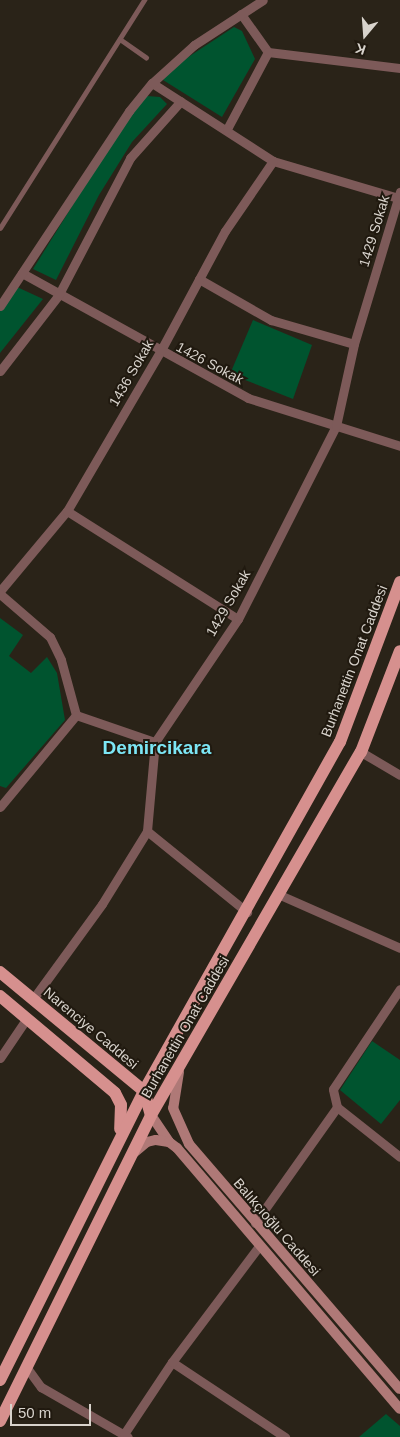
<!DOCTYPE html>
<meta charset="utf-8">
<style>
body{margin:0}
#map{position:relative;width:400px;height:1437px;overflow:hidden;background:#2a2318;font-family:Helvetica,sans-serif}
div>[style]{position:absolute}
.green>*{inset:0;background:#00542f}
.lane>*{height:4.5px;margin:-2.25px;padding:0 2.25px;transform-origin:2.25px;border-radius:2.25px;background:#7d5a59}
.street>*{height:9px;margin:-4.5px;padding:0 4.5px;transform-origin:4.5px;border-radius:4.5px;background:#7d5a59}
.secondary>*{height:10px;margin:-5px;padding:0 5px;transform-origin:5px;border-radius:5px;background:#af7977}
.primary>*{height:12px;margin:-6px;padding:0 6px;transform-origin:6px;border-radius:6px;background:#d6908e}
span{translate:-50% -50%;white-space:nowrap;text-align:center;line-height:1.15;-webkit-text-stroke:4px #20190f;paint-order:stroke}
.street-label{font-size:14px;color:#d8d3cc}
.district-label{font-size:19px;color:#7ce6f5;font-weight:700}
.north{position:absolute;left:340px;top:10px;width:50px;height:50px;-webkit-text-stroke:4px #20190f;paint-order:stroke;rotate:198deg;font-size:14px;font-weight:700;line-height:20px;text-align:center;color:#d8d3cc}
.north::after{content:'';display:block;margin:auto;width:18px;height:22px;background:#d8d3cc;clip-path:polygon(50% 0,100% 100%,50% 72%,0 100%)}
.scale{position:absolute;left:10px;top:1404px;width:81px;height:22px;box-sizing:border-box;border:2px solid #d8d3cc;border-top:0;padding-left:6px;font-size:15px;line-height:18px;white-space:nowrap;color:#d8d3cc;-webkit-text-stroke:4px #20190f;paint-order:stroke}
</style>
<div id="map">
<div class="green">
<i style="clip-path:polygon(234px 27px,242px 31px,255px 59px,222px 117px,163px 80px,170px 69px)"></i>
<i style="clip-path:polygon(147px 96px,160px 97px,167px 104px,132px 142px,99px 195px,56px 280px,33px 269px,135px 105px)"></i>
<i style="clip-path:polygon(17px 287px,43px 299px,0 353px,0 311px)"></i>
<i style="clip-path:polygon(253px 320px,312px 345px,293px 399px,230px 374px)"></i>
<i style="clip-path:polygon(0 618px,23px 635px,9px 656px,31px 673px,47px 657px,57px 673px,65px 720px,6px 788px,0 786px)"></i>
<i style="clip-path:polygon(372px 1041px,400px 1060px,400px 1100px,381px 1124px,340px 1090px)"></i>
<i style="clip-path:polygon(386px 1414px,400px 1426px,400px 1437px,359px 1437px)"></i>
</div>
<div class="lane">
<i style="left:120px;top:39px;width:32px;rotate:35deg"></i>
<i style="left:0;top:228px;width:270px;rotate:-57.7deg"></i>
</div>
<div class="street">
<i style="left:241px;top:14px;width:47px;rotate:54.6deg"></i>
<i style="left:268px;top:52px;width:133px;rotate:6.9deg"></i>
<i style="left:152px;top:83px;width:144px;rotate:32.8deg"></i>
<i style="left:273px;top:161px;width:130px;rotate:16.5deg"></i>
<i style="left:227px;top:129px;width:87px;rotate:-62deg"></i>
<i style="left:22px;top:273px;width:258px;rotate:28.9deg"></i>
<i style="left:248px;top:398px;width:159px;rotate:17.5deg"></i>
<i style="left:199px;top:279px;width:83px;rotate:29.7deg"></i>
<i style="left:271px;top:320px;width:86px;rotate:16.1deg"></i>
<i style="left:0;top:306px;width:234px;rotate:-56.5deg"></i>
<i style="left:129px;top:111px;width:36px;rotate:-51deg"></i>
<i style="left:152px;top:83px;width:57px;rotate:-42.1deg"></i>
<i style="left:194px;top:45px;width:82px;rotate:-33.1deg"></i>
<i style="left:0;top:371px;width:95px;rotate:-52.3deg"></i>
<i style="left:58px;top:296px;width:156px;rotate:-62.4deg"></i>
<i style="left:130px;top:158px;width:76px;rotate:-48.2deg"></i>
<i style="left:67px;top:511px;width:202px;rotate:32.3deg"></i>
<i style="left:0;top:591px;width:104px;rotate:-50.1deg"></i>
<i style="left:67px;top:511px;width:184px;rotate:-59.7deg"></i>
<i style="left:160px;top:352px;width:137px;rotate:-61.8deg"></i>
<i style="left:225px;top:231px;width:85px;rotate:-55.6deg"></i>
<i style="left:0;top:594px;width:66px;rotate:40.7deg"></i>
<i style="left:50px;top:637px;width:25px;rotate:64deg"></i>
<i style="left:61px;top:660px;width:57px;rotate:74.7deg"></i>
<i style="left:76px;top:715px;width:83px;rotate:18.9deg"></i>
<i style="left:361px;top:752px;width:45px;rotate:30.5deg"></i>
<i style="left:0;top:807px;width:119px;rotate:-50.4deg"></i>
<i style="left:147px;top:831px;width:129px;rotate:39deg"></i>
<i style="left:280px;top:895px;width:131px;rotate:23.8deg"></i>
<i style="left:33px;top:999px;width:117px;rotate:-54deg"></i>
<i style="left:102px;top:904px;width:86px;rotate:-58.3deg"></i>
<i style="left:147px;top:831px;width:89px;rotate:-84.9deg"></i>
<i style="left:155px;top:742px;width:148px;rotate:-56deg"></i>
<i style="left:238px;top:619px;width:216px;rotate:-63.1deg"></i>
<i style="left:336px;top:426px;width:84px;rotate:-77.6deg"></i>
<i style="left:354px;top:344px;width:159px;rotate:-73.2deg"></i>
<i style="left:0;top:1058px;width:48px;rotate:-56deg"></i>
<i style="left:337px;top:1107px;width:80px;rotate:38.4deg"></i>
<i style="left:255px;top:1223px;width:142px;rotate:-54.7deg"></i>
<i style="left:337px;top:1107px;width:18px;rotate:-103deg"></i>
<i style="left:333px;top:1089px;width:120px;rotate:-56.2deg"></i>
<i style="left:172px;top:1362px;width:136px;rotate:33.6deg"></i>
<i style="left:27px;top:1368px;width:24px;rotate:54deg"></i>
<i style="left:41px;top:1387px;width:100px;rotate:29.9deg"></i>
<i style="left:124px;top:1434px;width:87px;rotate:-56.3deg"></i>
<i style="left:172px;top:1362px;width:146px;rotate:-53.1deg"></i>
</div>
<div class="secondary">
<i style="left:179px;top:1072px;width:36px;rotate:99deg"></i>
<i style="left:173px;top:1108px;width:39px;rotate:66deg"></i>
<i style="left:189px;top:1144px;width:323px;rotate:49.3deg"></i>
<i style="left:151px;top:1115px;width:32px;rotate:56deg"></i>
<i style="left:135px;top:1152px;width:16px;rotate:-40deg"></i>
<i style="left:147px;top:1142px;width:9px;rotate:-13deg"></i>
<i style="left:156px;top:1140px;width:13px;rotate:9deg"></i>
<i style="left:169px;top:1142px;width:10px;rotate:37deg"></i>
<i style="left:177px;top:1148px;width:343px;rotate:49.5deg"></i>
</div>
<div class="primary">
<i style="left:0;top:972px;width:187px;rotate:39.6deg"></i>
<i style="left:144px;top:1091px;width:25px;rotate:74deg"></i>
<i style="left:0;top:996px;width:150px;rotate:40.1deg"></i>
<i style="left:115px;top:1093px;width:13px;rotate:63deg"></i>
<i style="left:121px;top:1105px;width:24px;rotate:92deg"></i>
<i style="left:0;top:1380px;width:323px;rotate:-63.5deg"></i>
<i style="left:144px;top:1091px;width:400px;rotate:-60.7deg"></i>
<i style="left:340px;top:742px;width:171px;rotate:-69.4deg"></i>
<i style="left:0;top:1421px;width:341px;rotate:-63.7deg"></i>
<i style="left:151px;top:1115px;width:419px;rotate:-60deg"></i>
<i style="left:361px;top:752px;width:108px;rotate:-68.9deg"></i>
</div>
<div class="street-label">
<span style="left:374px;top:231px;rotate:-73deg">1429 Sokak</span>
<span style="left:210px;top:363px;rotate:28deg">1426 Sokak</span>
<span style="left:131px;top:373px;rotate:-60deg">1436 Sokak</span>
<span style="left:228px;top:603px;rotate:-60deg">1429 Sokak</span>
<span style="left:354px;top:661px;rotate:-69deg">Burhanettin Onat Caddesi</span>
<span style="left:185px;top:1027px;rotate:-60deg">Burhanettin Onat Caddesi</span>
<span style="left:91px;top:1028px;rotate:40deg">Narenciye Caddesi</span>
<span style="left:277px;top:1227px;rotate:49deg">Balıkçıoğlu Caddesi</span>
</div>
<div class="district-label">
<span style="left:157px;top:748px">Demircikara</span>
</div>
<div class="north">K</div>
<div class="scale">50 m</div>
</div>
